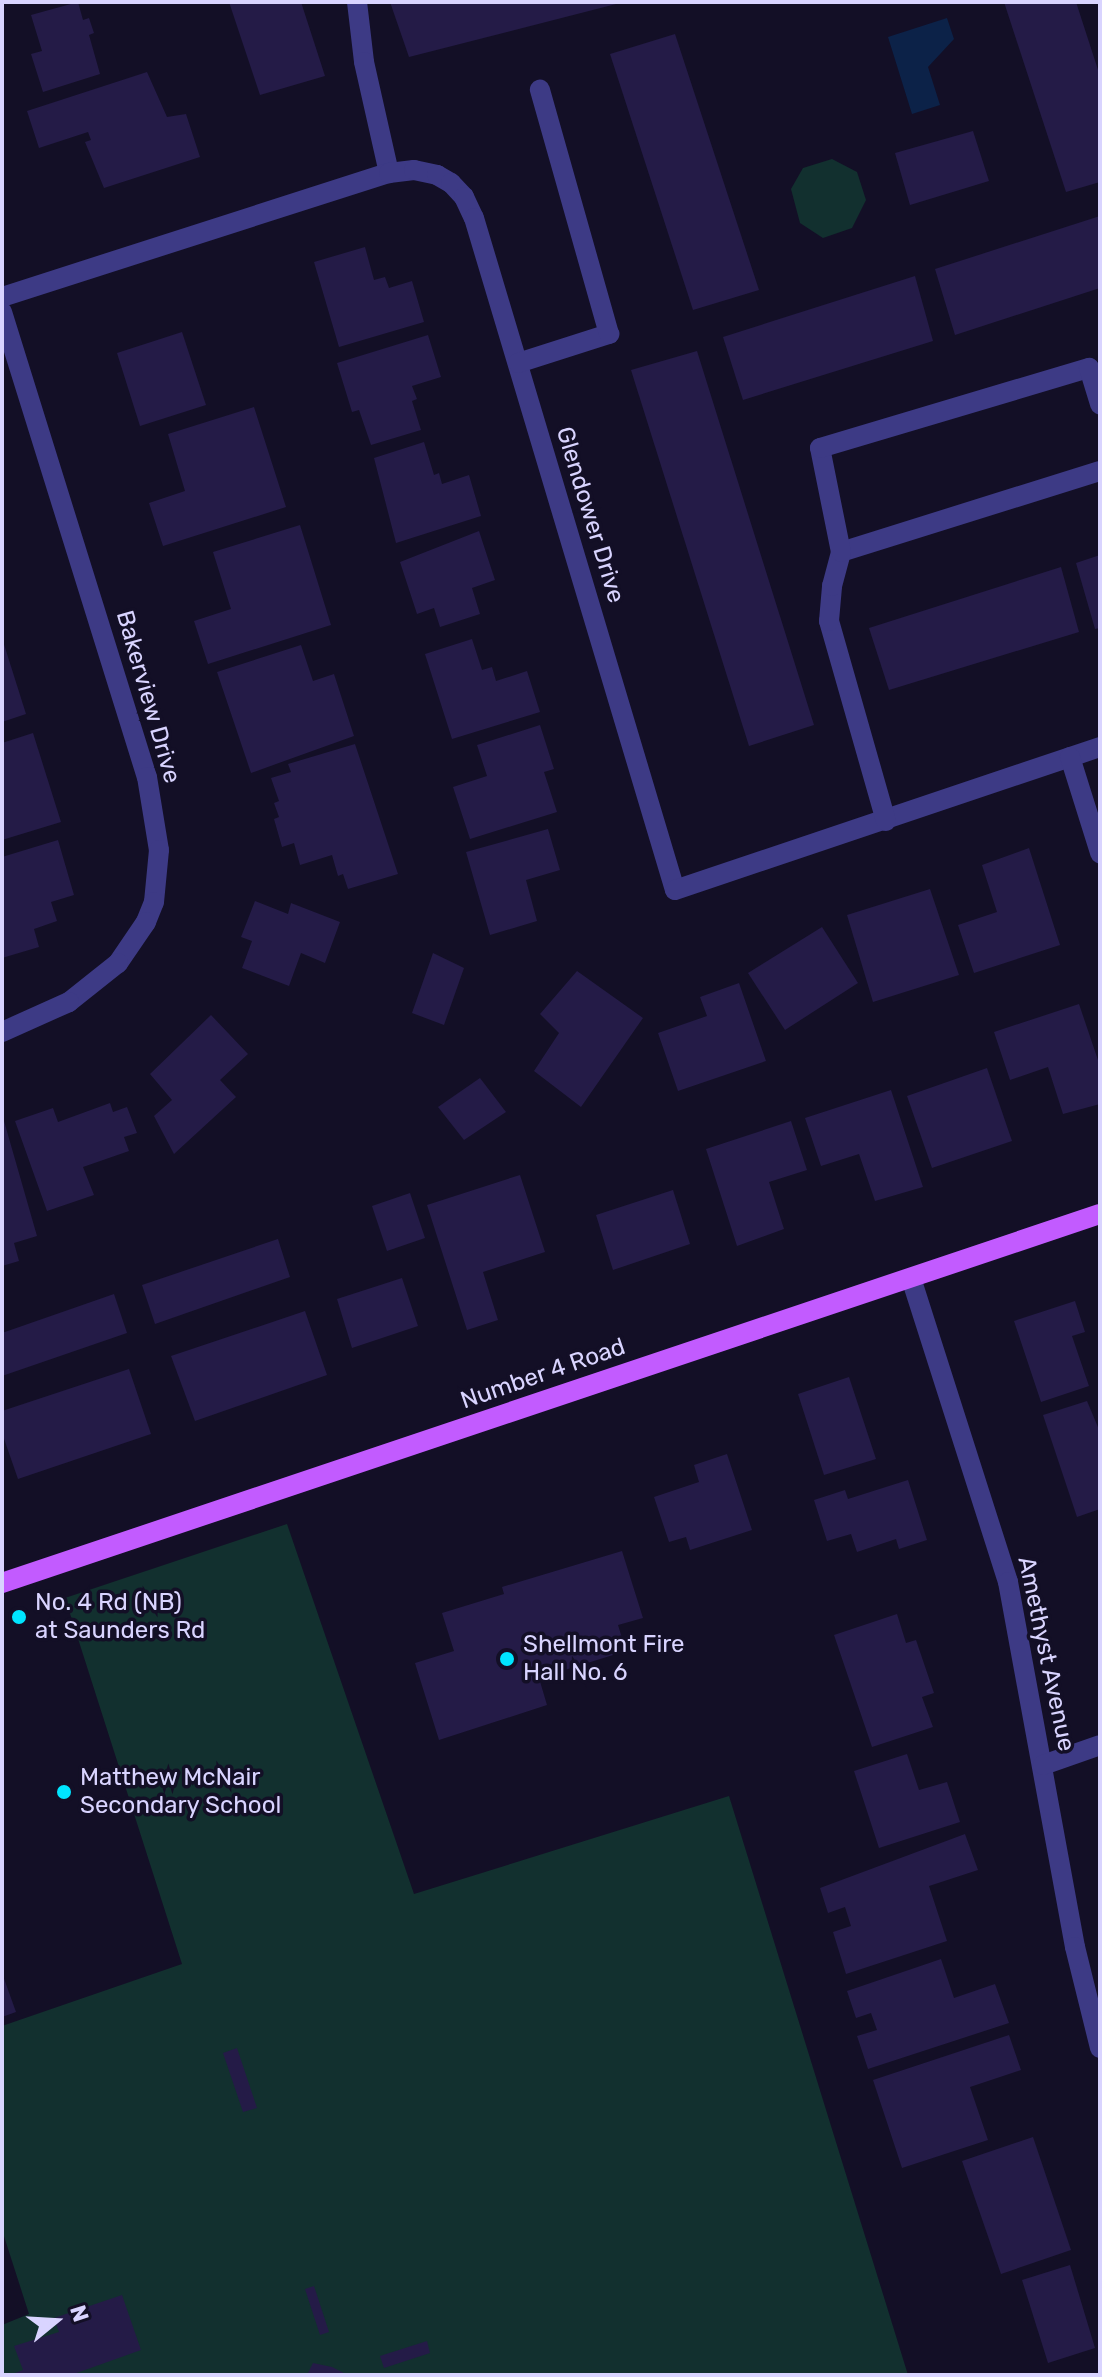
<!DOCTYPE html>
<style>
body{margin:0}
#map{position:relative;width:1102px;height:2377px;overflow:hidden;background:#130f26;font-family:Rubik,sans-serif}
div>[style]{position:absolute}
.green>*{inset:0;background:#12302f}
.water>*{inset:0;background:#0c2248}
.building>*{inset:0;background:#241b47}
.minor>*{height:20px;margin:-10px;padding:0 10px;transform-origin:10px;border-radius:10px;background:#3d3a85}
.major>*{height:20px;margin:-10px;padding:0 10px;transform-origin:10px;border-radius:10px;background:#c25bff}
.dots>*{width:22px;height:22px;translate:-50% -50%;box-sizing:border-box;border:4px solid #130f26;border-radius:50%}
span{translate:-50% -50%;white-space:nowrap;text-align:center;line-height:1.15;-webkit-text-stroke:7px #130f26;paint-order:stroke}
.street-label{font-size:24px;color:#d9d4ff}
.poi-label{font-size:24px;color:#d9d4ff}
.left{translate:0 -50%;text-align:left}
.frame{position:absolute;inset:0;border:4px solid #d9d4ff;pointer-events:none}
.north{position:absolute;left:16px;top:2281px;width:80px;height:80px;-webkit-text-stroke:6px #130f26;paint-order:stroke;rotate:72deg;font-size:22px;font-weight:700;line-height:32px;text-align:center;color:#d9d4ff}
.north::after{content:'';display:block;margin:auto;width:28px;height:36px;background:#d9d4ff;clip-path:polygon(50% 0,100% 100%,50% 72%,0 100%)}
</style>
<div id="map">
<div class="green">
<i style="clip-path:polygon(832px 159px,857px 172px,866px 200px,852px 228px,823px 238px,800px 223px,791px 189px,803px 168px)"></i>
<i style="clip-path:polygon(287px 1524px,414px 1894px,729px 1796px,908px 2375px,2px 2375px,2px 2325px,29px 2314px,2px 2230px,2px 2026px,182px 1964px,65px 1598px)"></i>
</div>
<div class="water">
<i style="clip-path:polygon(947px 18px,954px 39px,928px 67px,940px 105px,912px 114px,888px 37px)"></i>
</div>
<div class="building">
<i style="clip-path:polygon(78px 2px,83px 20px,89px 18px,94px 33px,89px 35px,100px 74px,43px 92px,31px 54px,42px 51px,31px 15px)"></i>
<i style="clip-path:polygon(229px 2px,301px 2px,325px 76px,260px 95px)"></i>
<i style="clip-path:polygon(390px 2px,620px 2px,620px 3px,409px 57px)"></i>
<i style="clip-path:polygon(1004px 2px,1076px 2px,1100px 76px,1100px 182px,1066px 192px)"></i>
<i style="clip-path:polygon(675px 34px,759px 290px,693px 310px,610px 54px)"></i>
<i style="clip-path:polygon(147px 72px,167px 117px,186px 114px,200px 157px,104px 188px,85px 142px,91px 140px,88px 132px,39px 148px,27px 111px)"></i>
<i style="clip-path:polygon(973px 131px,989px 181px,910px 205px,895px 153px)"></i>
<i style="clip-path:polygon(1100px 216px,1100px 288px,955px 335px,935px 269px)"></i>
<i style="clip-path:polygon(365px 247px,374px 280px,385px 277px,389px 288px,412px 281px,424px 322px,339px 347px,314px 262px)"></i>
<i style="clip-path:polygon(915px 276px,933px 341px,743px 400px,723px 337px)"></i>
<i style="clip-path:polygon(182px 332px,206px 405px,140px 426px,117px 353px)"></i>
<i style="clip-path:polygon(428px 335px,441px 377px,412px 386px,417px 399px,412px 401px,421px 430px,371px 445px,359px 410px,352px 412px,337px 363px)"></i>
<i style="clip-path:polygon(697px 351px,814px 725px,749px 746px,631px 370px)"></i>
<i style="clip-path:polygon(254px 407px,286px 507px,163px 546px,149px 503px,185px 491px,168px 434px)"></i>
<i style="clip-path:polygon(424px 442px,434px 475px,439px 473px,442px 484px,469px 475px,481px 516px,396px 543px,374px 458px)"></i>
<i style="clip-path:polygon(300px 525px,331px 625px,208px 664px,194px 621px,231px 609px,213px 552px)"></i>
<i style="clip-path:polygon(479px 531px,495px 580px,472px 588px,480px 614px,440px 627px,434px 608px,417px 614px,400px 562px)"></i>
<i style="clip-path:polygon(1100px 555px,1100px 628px,1095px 629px,1076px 563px)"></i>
<i style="clip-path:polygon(1061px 567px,1079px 632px,889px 690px,869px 628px)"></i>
<i style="clip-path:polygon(2px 638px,26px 714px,2px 722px)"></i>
<i style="clip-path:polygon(472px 639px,482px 670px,492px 667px,496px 681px,527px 671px,540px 712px,452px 739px,425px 654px)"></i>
<i style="clip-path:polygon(301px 645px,313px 681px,334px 674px,354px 736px,251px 773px,217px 672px)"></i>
<i style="clip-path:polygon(540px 725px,554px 769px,544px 772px,557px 812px,470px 839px,453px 787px,487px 776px,477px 745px)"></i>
<i style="clip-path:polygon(33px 733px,61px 822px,2px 840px,2px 743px)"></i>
<i style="clip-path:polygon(355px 744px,398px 874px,348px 889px,343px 874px,338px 876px,332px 855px,300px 865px,294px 843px,282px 847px,274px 819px,279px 817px,274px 803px,279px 801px,271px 778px,291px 772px,288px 764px)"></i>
<i style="clip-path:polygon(548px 829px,560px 870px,526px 880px,537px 921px,490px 935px,466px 852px)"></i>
<i style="clip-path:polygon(58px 840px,74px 895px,51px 902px,57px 921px,34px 929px,39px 947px,2px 958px,2px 857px)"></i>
<i style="clip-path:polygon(1029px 848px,1060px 945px,974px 973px,958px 925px,997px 912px,982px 865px)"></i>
<i style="clip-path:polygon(930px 889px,959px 975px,873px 1002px,847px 915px)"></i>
<i style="clip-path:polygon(255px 901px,288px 914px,291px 903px,340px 922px,325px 963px,301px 953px,289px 986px,242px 968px,252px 941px,241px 937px)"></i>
<i style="clip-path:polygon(822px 927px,858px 983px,785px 1030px,748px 973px)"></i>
<i style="clip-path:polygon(433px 953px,464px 968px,444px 1025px,412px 1013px)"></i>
<i style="clip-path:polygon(577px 971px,643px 1018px,581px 1107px,534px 1071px,559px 1033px,540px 1014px)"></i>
<i style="clip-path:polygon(739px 983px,766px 1061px,678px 1091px,658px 1033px,707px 1016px,700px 997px)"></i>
<i style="clip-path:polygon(1079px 1004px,1100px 1066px,1100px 1104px,1063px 1114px,1048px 1067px,1010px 1080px,994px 1032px)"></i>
<i style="clip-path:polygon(211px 1015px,248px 1054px,220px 1080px,236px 1097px,174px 1154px,154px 1116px,172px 1100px,150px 1074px)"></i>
<i style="clip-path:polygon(987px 1068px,1012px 1141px,932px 1168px,907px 1096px)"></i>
<i style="clip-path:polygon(480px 1078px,506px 1112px,464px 1140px,438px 1107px)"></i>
<i style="clip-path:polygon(891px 1090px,923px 1187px,875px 1201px,859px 1154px,821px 1166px,805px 1118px)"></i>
<i style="clip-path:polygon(110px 1103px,113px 1112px,127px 1107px,137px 1133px,124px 1137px,129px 1151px,83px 1167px,94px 1195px,47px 1211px,15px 1121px,53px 1108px,58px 1122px)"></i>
<i style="clip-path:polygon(2px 1114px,37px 1236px,14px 1243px,19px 1261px,2px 1266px)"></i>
<i style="clip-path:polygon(791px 1121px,807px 1170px,769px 1182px,784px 1229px,737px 1246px,706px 1149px)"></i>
<i style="clip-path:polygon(520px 1175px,545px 1252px,483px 1272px,498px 1320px,467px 1330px,427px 1205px)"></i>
<i style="clip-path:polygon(673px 1190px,690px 1244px,613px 1270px,596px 1215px)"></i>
<i style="clip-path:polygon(410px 1193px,425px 1238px,387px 1251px,372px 1206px)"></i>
<i style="clip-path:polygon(278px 1239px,290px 1277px,155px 1324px,142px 1285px)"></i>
<i style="clip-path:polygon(402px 1278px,418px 1326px,352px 1348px,337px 1299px)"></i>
<i style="clip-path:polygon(114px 1294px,127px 1333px,2px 1376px,2px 1333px)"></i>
<i style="clip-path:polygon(1075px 1301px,1085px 1332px,1072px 1336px,1089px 1386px,1041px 1402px,1014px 1321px)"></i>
<i style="clip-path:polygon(305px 1311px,327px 1375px,195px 1421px,171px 1356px)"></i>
<i style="clip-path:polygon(129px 1369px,151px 1434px,18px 1479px,2px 1433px,2px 1411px)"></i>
<i style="clip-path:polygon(849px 1377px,876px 1459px,824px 1475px,798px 1394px)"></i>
<i style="clip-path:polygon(1087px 1401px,1100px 1432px,1100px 1509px,1077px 1517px,1043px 1415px)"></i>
<i style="clip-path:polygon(727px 1454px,752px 1530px,690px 1550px,686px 1537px,669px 1542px,654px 1497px,699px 1482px,694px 1465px)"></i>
<i style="clip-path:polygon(908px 1480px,927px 1540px,899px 1549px,896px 1539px,857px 1552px,851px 1534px,827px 1541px,814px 1500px,845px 1490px,848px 1499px)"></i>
<i style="clip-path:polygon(622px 1551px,643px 1618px,618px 1625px,626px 1651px,539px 1678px,547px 1705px,439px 1740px,415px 1663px,454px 1651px,442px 1613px,504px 1594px,502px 1587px)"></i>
<i style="clip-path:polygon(897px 1614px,906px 1643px,916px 1640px,934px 1693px,922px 1697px,933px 1727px,872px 1747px,834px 1635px)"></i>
<i style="clip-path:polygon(907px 1754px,919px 1790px,947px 1782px,960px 1822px,879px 1848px,854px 1771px)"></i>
<i style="clip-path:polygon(965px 1834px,978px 1870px,929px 1886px,947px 1941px,846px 1974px,833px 1932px,851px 1926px,845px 1907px,828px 1913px,820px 1888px)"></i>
<i style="clip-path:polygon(941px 1959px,954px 1998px,995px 1984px,1009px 2023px,868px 2069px,857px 2036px,877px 2030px,871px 2013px,856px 2018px,847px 1991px)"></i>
<i style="clip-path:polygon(2px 1973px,16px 2012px,2px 2017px)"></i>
<i style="clip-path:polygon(1009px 2035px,1021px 2070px,970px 2087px,988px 2140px,902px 2168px,873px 2080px)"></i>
<i style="clip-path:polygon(237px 2048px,257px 2108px,243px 2112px,223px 2053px)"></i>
<i style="clip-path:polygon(1033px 2137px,1071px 2250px,1001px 2274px,962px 2161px)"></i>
<i style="clip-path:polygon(1070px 2265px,1095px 2348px,1048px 2363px,1022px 2280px)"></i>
<i style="clip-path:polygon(314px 2286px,329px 2332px,320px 2335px,305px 2289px)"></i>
<i style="clip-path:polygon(122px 2295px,141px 2350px,71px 2375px,10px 2375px,23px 2370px,14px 2346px,59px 2332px,54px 2318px)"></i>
<i style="clip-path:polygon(427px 2341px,430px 2353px,384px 2368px,380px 2356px)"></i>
<i style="clip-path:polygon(313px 2363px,332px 2367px,348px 2375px,307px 2375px)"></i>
</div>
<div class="minor">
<i style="left:357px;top:2px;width:60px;rotate:83.3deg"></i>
<i style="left:364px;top:62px;width:114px;rotate:77.3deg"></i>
<i style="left:2px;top:297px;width:406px;rotate:-17.8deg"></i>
<i style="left:389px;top:173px;width:25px;rotate:-7deg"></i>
<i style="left:414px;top:170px;width:24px;rotate:12deg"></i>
<i style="left:437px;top:175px;width:16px;rotate:30deg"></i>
<i style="left:451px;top:183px;width:19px;rotate:47deg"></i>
<i style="left:464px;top:197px;width:23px;rotate:65deg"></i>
<i style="left:474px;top:218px;width:701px;rotate:73.35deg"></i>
<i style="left:675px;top:890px;width:448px;rotate:-18.6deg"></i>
<i style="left:2px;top:312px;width:487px;rotate:72.7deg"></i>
<i style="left:147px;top:777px;width:74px;rotate:80.7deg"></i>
<i style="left:159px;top:850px;width:52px;rotate:95.5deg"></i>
<i style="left:154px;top:902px;width:22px;rotate:112deg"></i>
<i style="left:146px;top:922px;width:50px;rotate:124.3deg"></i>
<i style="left:118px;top:963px;width:63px;rotate:141.5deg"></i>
<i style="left:69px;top:1002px;width:73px;rotate:155.9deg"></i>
<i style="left:518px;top:363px;width:96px;rotate:-17.7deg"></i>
<i style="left:609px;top:334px;width:254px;rotate:-105.8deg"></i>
<i style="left:841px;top:552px;width:271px;rotate:-17.4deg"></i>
<i style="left:1070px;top:757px;width:101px;rotate:72.6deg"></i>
<i style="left:886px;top:821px;width:208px;rotate:-105.9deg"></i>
<i style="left:829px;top:621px;width:35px;rotate:-85deg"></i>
<i style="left:832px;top:586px;width:35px;rotate:-75deg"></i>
<i style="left:841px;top:552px;width:106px;rotate:-101.4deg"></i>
<i style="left:820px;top:448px;width:281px;rotate:-16.6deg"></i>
<i style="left:1089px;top:368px;width:38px;rotate:73deg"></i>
<i style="left:911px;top:1278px;width:319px;rotate:72.3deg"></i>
<i style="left:1008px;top:1582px;width:371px;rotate:79.6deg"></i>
<i style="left:1075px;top:1947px;width:104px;rotate:76.1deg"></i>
<i style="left:1043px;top:1765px;width:60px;rotate:-19.3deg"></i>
</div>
<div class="major">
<i style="left:2px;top:1583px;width:1158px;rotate:-18.58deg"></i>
</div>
<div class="dots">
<i style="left:19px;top:1617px;background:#00e5ff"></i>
<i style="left:507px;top:1659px;background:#00e5ff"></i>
<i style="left:64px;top:1792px;background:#00e5ff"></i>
</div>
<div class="street-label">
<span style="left:590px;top:515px;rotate:73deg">Glendower Drive</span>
<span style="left:148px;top:697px;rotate:74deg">Bakerview Drive</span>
<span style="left:543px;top:1374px;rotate:-19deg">Number 4 Road</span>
<span style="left:1046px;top:1654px;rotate:78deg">Amethyst Avenue</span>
</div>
<div class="poi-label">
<span class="left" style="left:35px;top:1617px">No. 4 Rd (NB)<br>at Saunders Rd</span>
<span class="left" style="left:523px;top:1659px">Shellmont Fire<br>Hall No. 6</span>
<span class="left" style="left:80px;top:1792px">Matthew McNair<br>Secondary School</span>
</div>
<div class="frame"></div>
<div class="north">N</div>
</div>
